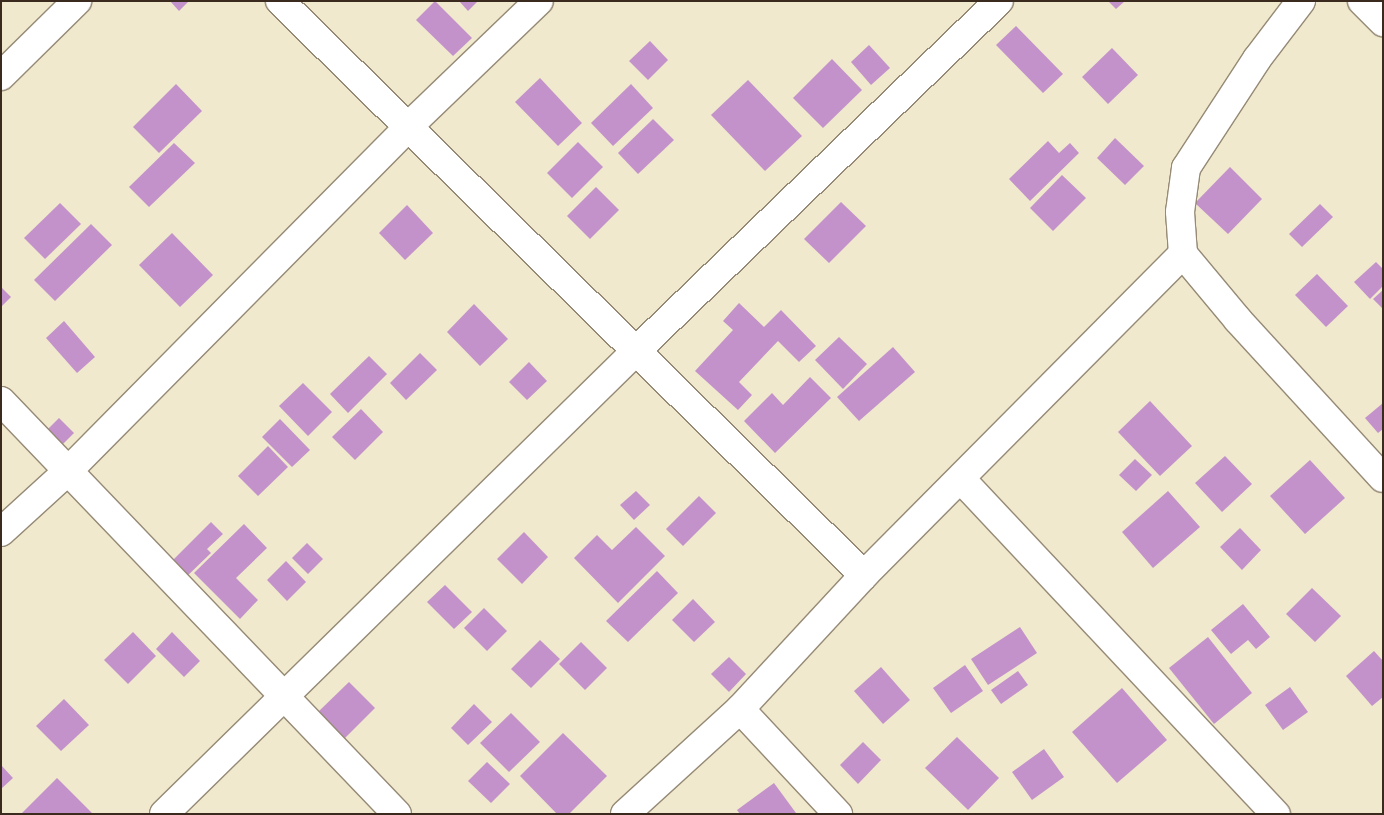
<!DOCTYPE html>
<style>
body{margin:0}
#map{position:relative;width:1384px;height:815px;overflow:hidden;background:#f0e9cd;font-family:"Gentium Book Plus",serif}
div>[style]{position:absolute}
.building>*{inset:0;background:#c392ca}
.roads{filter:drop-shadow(1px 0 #968a76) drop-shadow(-1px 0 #968a76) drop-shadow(0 1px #968a76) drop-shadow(0 -1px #968a76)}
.minor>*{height:28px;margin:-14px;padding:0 14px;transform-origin:14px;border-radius:14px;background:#fff}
span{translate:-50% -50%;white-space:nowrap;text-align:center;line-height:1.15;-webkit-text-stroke:4px #fbf7ec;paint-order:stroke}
.frame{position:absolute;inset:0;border:2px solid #3b2a1e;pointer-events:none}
</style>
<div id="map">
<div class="building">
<i style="clip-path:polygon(170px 1px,189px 1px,179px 11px)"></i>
<i style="clip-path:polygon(435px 1px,472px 38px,453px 56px,416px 20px)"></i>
<i style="clip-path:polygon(459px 1px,478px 1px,468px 11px)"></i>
<i style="clip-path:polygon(1108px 1px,1125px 1px,1116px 9px)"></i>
<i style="clip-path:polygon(1016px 26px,1063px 74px,1043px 93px,996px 45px)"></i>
<i style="clip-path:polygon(650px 41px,668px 60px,648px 80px,629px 61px)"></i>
<i style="clip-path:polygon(869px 45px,890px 68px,871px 85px,851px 62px)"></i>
<i style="clip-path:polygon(1112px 48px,1138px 75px,1108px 104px,1082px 77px)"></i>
<i style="clip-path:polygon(832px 59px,862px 90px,823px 128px,793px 98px)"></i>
<i style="clip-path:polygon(540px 78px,582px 123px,558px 146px,515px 102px)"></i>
<i style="clip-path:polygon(748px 80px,802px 136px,765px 171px,711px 115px)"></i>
<i style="clip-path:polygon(176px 84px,202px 111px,159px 153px,133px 127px)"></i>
<i style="clip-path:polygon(631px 84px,653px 108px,613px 146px,591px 123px)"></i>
<i style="clip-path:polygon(653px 119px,674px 140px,638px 174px,618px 153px)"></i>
<i style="clip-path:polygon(1115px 138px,1144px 166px,1125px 185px,1097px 158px)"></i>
<i style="clip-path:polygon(1048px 141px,1059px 153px,1070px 143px,1079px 153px,1030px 201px,1009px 179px)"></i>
<i style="clip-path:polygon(578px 142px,603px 167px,572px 198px,547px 173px)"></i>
<i style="clip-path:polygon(174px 143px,195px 163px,149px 207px,129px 187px)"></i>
<i style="clip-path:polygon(1230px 167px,1262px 199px,1228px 234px,1195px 203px)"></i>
<i style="clip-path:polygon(1062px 175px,1086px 198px,1053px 231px,1030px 208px)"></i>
<i style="clip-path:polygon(596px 187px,619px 210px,590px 239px,567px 216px)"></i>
<i style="clip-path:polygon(841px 202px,866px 226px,829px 263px,804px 239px)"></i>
<i style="clip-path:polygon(60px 203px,81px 224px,45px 259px,24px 238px)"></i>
<i style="clip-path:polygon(1320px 204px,1333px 217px,1302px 247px,1289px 234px)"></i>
<i style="clip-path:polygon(407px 205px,433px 233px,405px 260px,379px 233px)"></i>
<i style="clip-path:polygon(91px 224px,112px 245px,55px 301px,34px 280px)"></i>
<i style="clip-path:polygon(172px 233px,213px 275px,180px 307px,139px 265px)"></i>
<i style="clip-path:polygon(1376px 262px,1383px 269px,1383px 286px,1370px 299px,1354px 282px)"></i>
<i style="clip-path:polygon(1317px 274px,1348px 306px,1326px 327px,1295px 295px)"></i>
<i style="clip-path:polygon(1px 287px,11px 297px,1px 307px)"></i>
<i style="clip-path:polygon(1383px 290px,1383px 309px,1373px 299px)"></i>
<i style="clip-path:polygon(739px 303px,764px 327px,781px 310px,816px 346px,799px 362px,778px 341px,739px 382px,752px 395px,738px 410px,695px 371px,733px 330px,723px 321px)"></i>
<i style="clip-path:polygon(474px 304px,508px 339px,480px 366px,447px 332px)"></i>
<i style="clip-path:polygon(64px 321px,95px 357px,77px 373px,46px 338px)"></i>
<i style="clip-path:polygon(839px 337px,867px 364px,843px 389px,815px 360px)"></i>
<i style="clip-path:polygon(893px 347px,915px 372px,859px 421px,837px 397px)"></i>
<i style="clip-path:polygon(420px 353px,437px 370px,406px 400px,390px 383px)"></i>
<i style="clip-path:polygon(369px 356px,387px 374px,348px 413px,330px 394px)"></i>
<i style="clip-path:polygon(529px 362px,547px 381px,527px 400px,509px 382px)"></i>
<i style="clip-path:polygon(810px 377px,831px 398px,775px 453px,744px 421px,772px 393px,783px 405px)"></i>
<i style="clip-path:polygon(303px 383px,332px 412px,308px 436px,279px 406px)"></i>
<i style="clip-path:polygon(1150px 401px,1192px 446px,1160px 476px,1118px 432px)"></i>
<i style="clip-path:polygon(1383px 403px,1383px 429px,1378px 433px,1365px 418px)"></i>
<i style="clip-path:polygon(361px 409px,383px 432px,355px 460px,332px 437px)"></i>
<i style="clip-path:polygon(59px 418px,74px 433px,60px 447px,45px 432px)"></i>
<i style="clip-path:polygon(280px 419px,310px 450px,292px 467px,262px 437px)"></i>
<i style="clip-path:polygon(268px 446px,288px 467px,258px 496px,238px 476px)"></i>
<i style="clip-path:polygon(1225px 456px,1252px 484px,1222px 512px,1195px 483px)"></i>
<i style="clip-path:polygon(1135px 459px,1152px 475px,1136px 491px,1119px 475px)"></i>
<i style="clip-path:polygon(1310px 460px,1345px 498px,1305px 534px,1270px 496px)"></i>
<i style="clip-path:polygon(636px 491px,650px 505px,634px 520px,620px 505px)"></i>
<i style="clip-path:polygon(1168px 491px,1200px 527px,1153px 568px,1122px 532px)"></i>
<i style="clip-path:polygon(699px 496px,716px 513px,683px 546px,666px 529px)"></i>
<i style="clip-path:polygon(211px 522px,223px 534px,207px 549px,211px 553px,183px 580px,168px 565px)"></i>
<i style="clip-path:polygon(244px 524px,267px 548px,236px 578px,258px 600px,240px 619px,194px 573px)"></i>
<i style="clip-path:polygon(636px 527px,665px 556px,618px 603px,574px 558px,597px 535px,612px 550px)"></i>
<i style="clip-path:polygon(1240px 528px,1261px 550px,1242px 570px,1220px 547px)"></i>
<i style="clip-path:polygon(524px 532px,548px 557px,522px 584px,497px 559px)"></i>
<i style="clip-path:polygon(307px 543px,323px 559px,308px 574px,292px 558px)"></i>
<i style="clip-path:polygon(286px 561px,306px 582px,287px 601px,267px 580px)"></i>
<i style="clip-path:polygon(657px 571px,678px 593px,628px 642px,606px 621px)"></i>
<i style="clip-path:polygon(445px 585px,472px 612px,454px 629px,427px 602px)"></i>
<i style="clip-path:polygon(1312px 588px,1341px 616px,1315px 642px,1286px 614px)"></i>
<i style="clip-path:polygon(693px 599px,715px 622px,694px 642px,672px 620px)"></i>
<i style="clip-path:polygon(1243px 604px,1270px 637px,1256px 649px,1248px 640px,1231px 654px,1211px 630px)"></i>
<i style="clip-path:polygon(484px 608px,507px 631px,487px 651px,464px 628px)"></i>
<i style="clip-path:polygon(1020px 627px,1037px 653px,988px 685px,971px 659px)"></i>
<i style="clip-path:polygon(133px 632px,156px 656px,128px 684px,104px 660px)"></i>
<i style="clip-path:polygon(172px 632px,200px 661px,184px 677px,156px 649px)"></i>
<i style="clip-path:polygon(1208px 637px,1252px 693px,1214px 724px,1169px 668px)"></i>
<i style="clip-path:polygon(540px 640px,560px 659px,531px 688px,511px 669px)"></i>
<i style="clip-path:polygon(581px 642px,607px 668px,585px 690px,559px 664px)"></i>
<i style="clip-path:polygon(1374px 651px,1383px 661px,1383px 697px,1372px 706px,1346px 676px)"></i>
<i style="clip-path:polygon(729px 657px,746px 674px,729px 692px,711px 674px)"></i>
<i style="clip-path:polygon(965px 665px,983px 691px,951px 713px,933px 688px)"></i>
<i style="clip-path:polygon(881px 667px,910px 700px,883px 724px,854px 691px)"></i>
<i style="clip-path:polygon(1018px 671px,1028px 685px,1001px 704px,991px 690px)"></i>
<i style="clip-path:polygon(349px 682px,375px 708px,344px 739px,318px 712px)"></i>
<i style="clip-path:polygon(1290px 687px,1308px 712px,1283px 730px,1265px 705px)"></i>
<i style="clip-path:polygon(1122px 688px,1167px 740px,1117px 783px,1072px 732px)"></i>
<i style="clip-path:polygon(64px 699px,89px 725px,61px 751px,36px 726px)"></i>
<i style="clip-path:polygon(474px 704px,492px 722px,468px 745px,451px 728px)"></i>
<i style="clip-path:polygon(511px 713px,540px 742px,509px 772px,480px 743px)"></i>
<i style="clip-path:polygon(563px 733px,607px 776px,569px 814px,557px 814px,520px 776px)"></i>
<i style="clip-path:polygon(957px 737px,999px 778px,968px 810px,925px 768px)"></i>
<i style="clip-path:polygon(863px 742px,881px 760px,858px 784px,840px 765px)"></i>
<i style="clip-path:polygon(1044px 749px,1064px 777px,1032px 800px,1012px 772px)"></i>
<i style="clip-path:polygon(487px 762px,510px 784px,491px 803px,468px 781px)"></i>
<i style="clip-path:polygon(1px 765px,13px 778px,1px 789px)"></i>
<i style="clip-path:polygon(57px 778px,93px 814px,21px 814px)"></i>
<i style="clip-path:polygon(774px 783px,796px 813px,740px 814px,737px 810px)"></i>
</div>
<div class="roads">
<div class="minor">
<i style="left:280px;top:1px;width:819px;rotate:44.51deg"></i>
<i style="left:1301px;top:1px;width:73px;rotate:127.2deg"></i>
<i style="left:1257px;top:59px;width:130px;rotate:123.1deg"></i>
<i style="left:1186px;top:168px;width:44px;rotate:97.8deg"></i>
<i style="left:1180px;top:212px;width:42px;rotate:85.9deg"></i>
<i style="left:1183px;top:254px;width:86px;rotate:50.2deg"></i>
<i style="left:1238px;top:320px;width:214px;rotate:47.5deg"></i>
<i style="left:1362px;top:1px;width:30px;rotate:45deg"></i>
<i style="left:1px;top:76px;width:107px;rotate:-44.6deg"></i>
<i style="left:1px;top:401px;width:572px;rotate:46.2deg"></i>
<i style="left:961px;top:479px;width:460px;rotate:46.8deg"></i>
<i style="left:1px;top:532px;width:92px;rotate:-42.4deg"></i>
<i style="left:69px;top:470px;width:484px;rotate:-45.3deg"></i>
<i style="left:409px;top:126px;width:180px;rotate:-43.9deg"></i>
<i style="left:740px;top:709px;width:144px;rotate:47deg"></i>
<i style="left:164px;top:814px;width:661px;rotate:-44.45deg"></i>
<i style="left:636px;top:351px;width:504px;rotate:-43.96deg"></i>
<i style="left:625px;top:814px;width:156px;rotate:-42.4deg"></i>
<i style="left:740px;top:709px;width:183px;rotate:-47.2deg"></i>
<i style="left:864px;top:575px;width:453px;rotate:-45.2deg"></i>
</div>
</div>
<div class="frame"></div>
</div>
